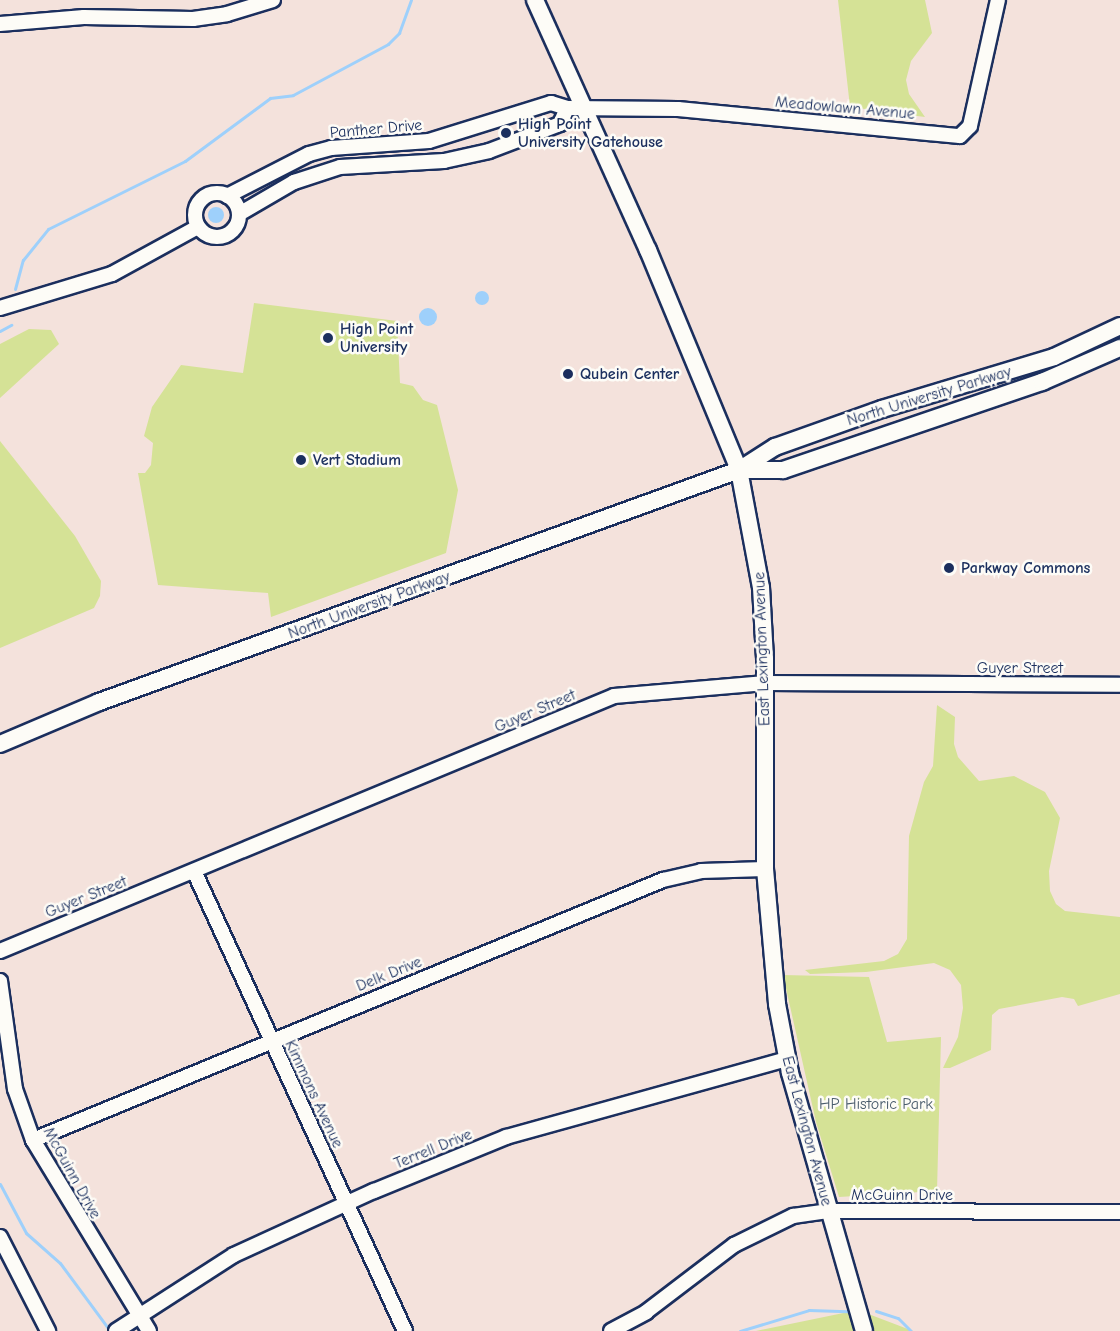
<!DOCTYPE html>
<style>
body{margin:0}
#map{position:relative;width:1120px;height:1331px;overflow:hidden;background:#f4e2dc;font-family:"Comic Neue",sans-serif}
div>[style]{position:absolute}
.green>*{inset:0;background:#d5e296}
.water>*{inset:0;background:#9ed0fb}
.round{border-radius:50%}
.stream>*{height:3px;margin:-1.5px;padding:0 1.5px;transform-origin:1.5px;border-radius:1.5px;background:#9ed0fb}
.roads{filter:drop-shadow(2px 0 #1b2f5e) drop-shadow(-2px 0 #1b2f5e) drop-shadow(0 2px #1b2f5e) drop-shadow(0 -2px #1b2f5e)}
.minor>*{height:14px;margin:-7px;padding:0 7px;transform-origin:7px;border-radius:7px;background:#fdfcf7}
.minor>.ring{margin:-7px;padding:0;box-sizing:content-box;background:none;border:14px solid #fdfcf7;border-radius:50%}
.major>*{height:16px;margin:-8px;padding:0 8px;transform-origin:8px;border-radius:8px;background:#fdfcf7}
.dots>*{width:16px;height:16px;translate:-50% -50%;box-sizing:border-box;border:3px solid #fdfcf7;border-radius:50%}
span{translate:-50% -50%;white-space:nowrap;text-align:center;line-height:1.15;-webkit-text-stroke:5px #fdfcf7;paint-order:stroke}
.street-label{font-size:16px;color:#1b2f5e}
.poi-label{font-size:16px;color:#1b2f5e;font-weight:700}
.left{translate:0 -50%;text-align:left}
.park-label{font-size:16px;color:#4a5c6c}
</style>
<div id="map">
<div class="green">
<i style="clip-path:polygon(838px 0,925px 0,932px 33px,911px 61px,906px 80px,909px 94px,925px 117px,850px 107px)"></i>
<i style="clip-path:polygon(254px 303px,397px 321px,400px 383px,413px 386px,423px 400px,437px 405px,458px 490px,446px 553px,271px 617px,268px 593px,158px 585px,138px 473px,145px 473px,151px 465px,153px 443px,144px 436px,152px 407px,181px 365px,243px 373px)"></i>
<i style="clip-path:polygon(29px 329px,51px 330px,59px 344px,0 398px,0 344px)"></i>
<i style="clip-path:polygon(0 441px,75px 536px,101px 581px,100px 596px,94px 608px,0 648px)"></i>
<i style="clip-path:polygon(937px 705px,955px 717px,954px 744px,958px 757px,979px 781px,1014px 776px,1045px 792px,1060px 818px,1049px 871px,1050px 891px,1056px 904px,1065px 911px,1120px 917px,1120px 994px,1078px 1006px,1074px 999px,1062px 997px,999px 1009px,992px 1015px,991px 1050px,950px 1068px,943px 1068px,958px 1037px,963px 1008px,961px 985px,950px 970px,934px 963px,866px 972px,810px 974px,805px 970px,884px 961px,898px 954px,907px 939px,909px 836px,924px 782px,933px 766px)"></i>
<i style="clip-path:polygon(783px 975px,869px 977px,887px 1042px,941px 1037px,937px 1191px,839px 1197px,816px 1122px)"></i>
<i style="clip-path:polygon(858px 1310px,913px 1331px,756px 1331px)"></i>
</div>
<div class="water">
<i class="round" style="left:208px;top:207px;width:16px;height:16px"></i>
<i class="round" style="left:475px;top:291px;width:14px;height:14px"></i>
<i class="round" style="left:419px;top:308px;width:18px;height:18px"></i>
</div>
<div class="stream">
<i style="left:15px;top:289px;width:30px;rotate:-75deg"></i>
<i style="left:23px;top:260px;width:40px;rotate:-51deg"></i>
<i style="left:48px;top:229px;width:153px;rotate:-26.4deg"></i>
<i style="left:185px;top:161px;width:106px;rotate:-36.5deg"></i>
<i style="left:270px;top:98px;width:23px;rotate:-7deg"></i>
<i style="left:293px;top:95px;width:108px;rotate:-28.2deg"></i>
<i style="left:388px;top:44px;width:16px;rotate:-45deg"></i>
<i style="left:399px;top:33px;width:35px;rotate:-70deg"></i>
<i style="left:0;top:331px;width:13px;rotate:-29deg"></i>
<i style="left:0;top:1184px;width:55px;rotate:62deg"></i>
<i style="left:26px;top:1233px;width:45px;rotate:41.4deg"></i>
<i style="left:60px;top:1263px;width:81px;rotate:53.6deg"></i>
<i style="left:876px;top:1311px;width:23px;rotate:18deg"></i>
<i style="left:898px;top:1318px;width:18px;rotate:45deg"></i>
<i style="left:740px;top:1331px;width:72px;rotate:-16.9deg"></i>
<i style="left:809px;top:1310px;width:38px;rotate:2deg"></i>
</div>
<div class="roads">
<div class="minor">
<i style="left:0;top:24px;width:84px;rotate:-4.8deg"></i>
<i style="left:84px;top:17px;width:109px;rotate:1.1deg"></i>
<i style="left:193px;top:19px;width:34px;rotate:-8deg"></i>
<i style="left:227px;top:14px;width:48px;rotate:-16.9deg"></i>
<i class="ring" style="left:195px;top:193px;width:30px;height:30px"></i>
<i style="left:227px;top:196px;width:92px;rotate:-27.1deg"></i>
<i style="left:309px;top:154px;width:23px;rotate:-15deg"></i>
<i style="left:331px;top:148px;width:98px;rotate:-4.1deg"></i>
<i style="left:429px;top:141px;width:128px;rotate:-17.3deg"></i>
<i style="left:551px;top:103px;width:17px;rotate:17deg"></i>
<i style="left:567px;top:108px;width:111px;rotate:0.5deg"></i>
<i style="left:678px;top:109px;width:283px;rotate:5.5deg"></i>
<i style="left:960px;top:136px;width:14px;rotate:-45deg"></i>
<i style="left:970px;top:126px;width:129px;rotate:-77.5deg"></i>
<i style="left:239px;top:214px;width:64px;rotate:-30.2deg"></i>
<i style="left:294px;top:182px;width:48px;rotate:-18.1deg"></i>
<i style="left:340px;top:167px;width:104px;rotate:-3.3deg"></i>
<i style="left:444px;top:161px;width:46px;rotate:-12.5deg"></i>
<i style="left:489px;top:151px;width:76px;rotate:-20.8deg"></i>
<i style="left:560px;top:124px;width:17px;rotate:-66deg"></i>
<i style="left:0;top:308px;width:117px;rotate:-16.9deg"></i>
<i style="left:112px;top:274px;width:98px;rotate:-28.7deg"></i>
<i style="left:194px;top:871px;width:506px;rotate:65.36deg"></i>
<i style="left:0;top:951px;width:665px;rotate:-22.55deg"></i>
<i style="left:614px;top:696px;width:152px;rotate:-4.9deg"></i>
<i style="left:765px;top:683px;width:355px;rotate:0.3deg"></i>
<i style="left:0;top:981px;width:109px;rotate:82.1deg"></i>
<i style="left:15px;top:1089px;width:54px;rotate:70.6deg"></i>
<i style="left:33px;top:1140px;width:223px;rotate:58.7deg"></i>
<i style="left:33px;top:1140px;width:682px;rotate:-22.43deg"></i>
<i style="left:663px;top:880px;width:39px;rotate:-13deg"></i>
<i style="left:701px;top:871px;width:64px;rotate:-1.8deg"></i>
<i style="left:0;top:1237px;width:106px;rotate:62.9deg"></i>
<i style="left:116px;top:1331px;width:140px;rotate:-32.8deg"></i>
<i style="left:234px;top:1255px;width:154px;rotate:-24.6deg"></i>
<i style="left:374px;top:1191px;width:143px;rotate:-22.2deg"></i>
<i style="left:506px;top:1137px;width:292px;rotate:-15.5deg"></i>
<i style="left:611px;top:1331px;width:40px;rotate:-28deg"></i>
<i style="left:646px;top:1312px;width:111px;rotate:-37.3deg"></i>
<i style="left:734px;top:1245px;width:66px;rotate:-26.2deg"></i>
<i style="left:793px;top:1216px;width:35px;rotate:-8deg"></i>
<i style="left:828px;top:1211px;width:292px;rotate:0.2deg"></i>
</div>
<div class="major">
<i style="left:535px;top:0;width:274px;rotate:65.7deg"></i>
<i style="left:648px;top:250px;width:238px;rotate:67.5deg"></i>
<i style="left:739px;top:470px;width:119px;rotate:79.4deg"></i>
<i style="left:761px;top:587px;width:72px;rotate:86.8deg"></i>
<i style="left:765px;top:659px;width:210px;rotate:90deg"></i>
<i style="left:765px;top:869px;width:136px;rotate:84.9deg"></i>
<i style="left:777px;top:1004px;width:70px;rotate:79.3deg"></i>
<i style="left:790px;top:1073px;width:268px;rotate:74deg"></i>
<i style="left:740px;top:470px;width:43px"></i>
<i style="left:783px;top:470px;width:274px;rotate:-18.8deg"></i>
<i style="left:1042px;top:382px;width:85px;rotate:-23.6deg"></i>
<i style="left:0;top:744px;width:108px;rotate:-23deg"></i>
<i style="left:99px;top:702px;width:681px;rotate:-19.93deg"></i>
<i style="left:739px;top:470px;width:43px;rotate:-32.6deg"></i>
<i style="left:775px;top:447px;width:114px;rotate:-19.6deg"></i>
<i style="left:882px;top:409px;width:180px;rotate:-16.8deg"></i>
<i style="left:1054px;top:357px;width:73px;rotate:-25.2deg"></i>
</div>
</div>
<div class="dots">
<i style="left:506px;top:133px;background:#1b2f5e"></i>
<i style="left:328px;top:338px;background:#1b2f5e"></i>
<i style="left:568px;top:374px;background:#1b2f5e"></i>
<i style="left:301px;top:460px;background:#1b2f5e"></i>
<i style="left:949px;top:568px;background:#1b2f5e"></i>
</div>
<div class="street-label">
<span style="left:845px;top:108px;rotate:5deg">Meadowlawn Avenue</span>
<span style="left:376px;top:129px;rotate:-5deg">Panther Drive</span>
<span style="left:929px;top:396px;rotate:-17deg">North University Parkway</span>
<span style="left:369px;top:605px;rotate:-20deg">North University Parkway</span>
<span style="left:762px;top:649px;rotate:-92deg">East Lexington Avenue</span>
<span style="left:1020px;top:668px">Guyer Street</span>
<span style="left:535px;top:711px;rotate:-23deg">Guyer Street</span>
<span style="left:86px;top:897px;rotate:-22deg">Guyer Street</span>
<span style="left:389px;top:974px;rotate:-22deg">Delk Drive</span>
<span style="left:314px;top:1094px;rotate:65deg">Kimmons Avenue</span>
<span style="left:807px;top:1131px;rotate:75deg">East Lexington Avenue</span>
<span style="left:433px;top:1149px;rotate:-22deg">Terrell Drive</span>
<span style="left:72px;top:1173px;rotate:61deg">McGuinn Drive</span>
<span style="left:902px;top:1195px">McGuinn Drive</span>
</div>
<div class="poi-label">
<span class="left" style="left:518px;top:133px">High Point<br>University Gatehouse</span>
<span class="left" style="left:340px;top:338px">High Point<br>University</span>
<span class="left" style="left:580px;top:374px">Qubein Center</span>
<span class="left" style="left:313px;top:460px">Vert Stadium</span>
<span class="left" style="left:961px;top:568px">Parkway Commons</span>
</div>
<div class="park-label">
<span style="left:876px;top:1104px">HP Historic Park</span>
</div>
</div>
